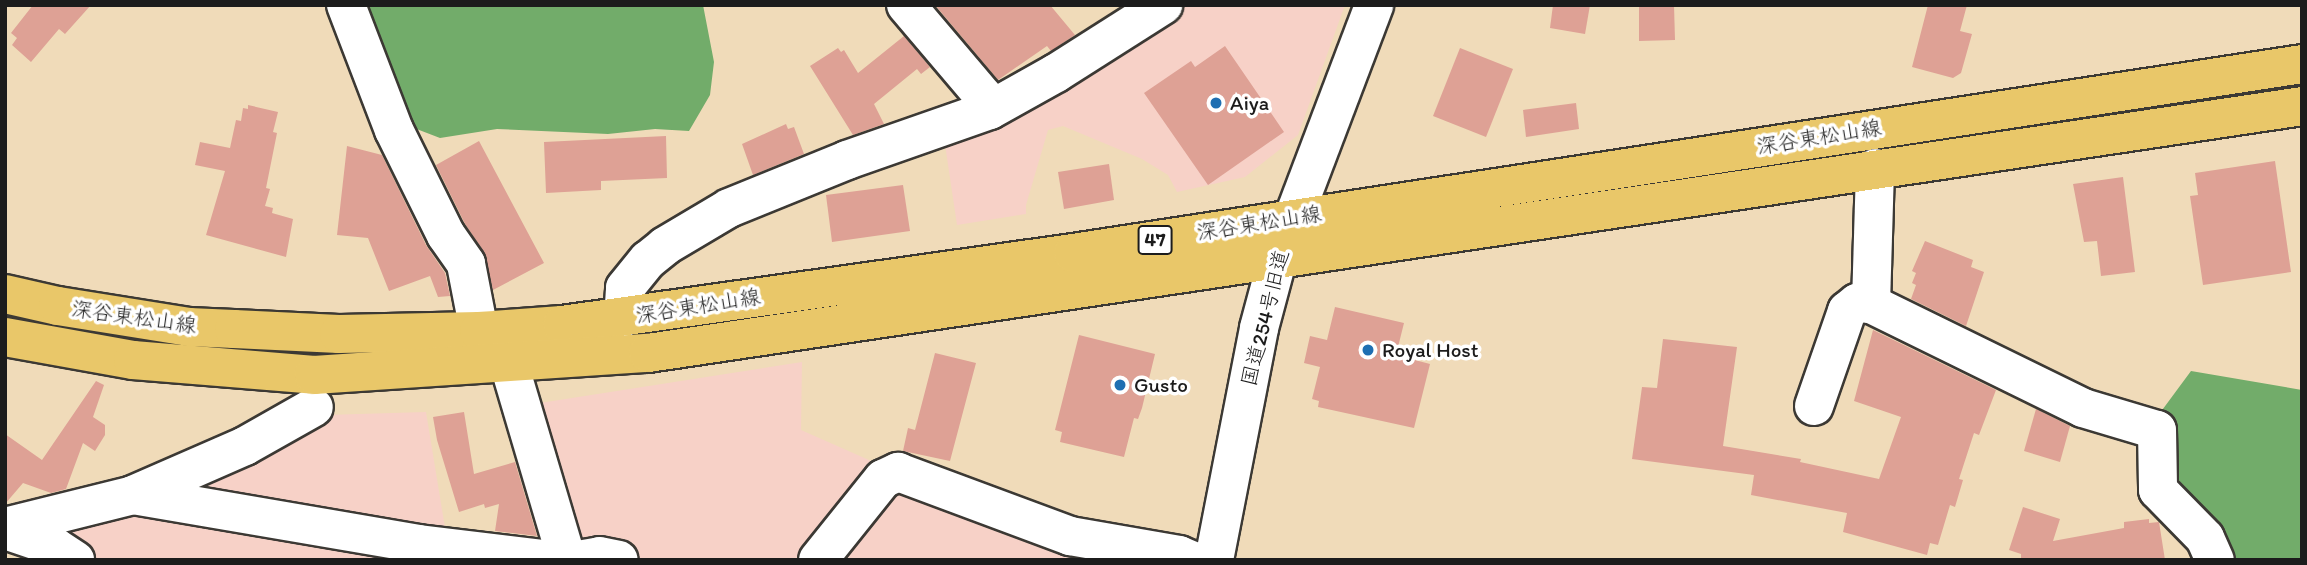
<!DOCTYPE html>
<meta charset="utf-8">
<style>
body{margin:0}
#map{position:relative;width:2307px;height:565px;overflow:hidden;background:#f0dbb9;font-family:Itim,"Klee One",sans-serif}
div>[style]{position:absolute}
.built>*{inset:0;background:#f7d1c7}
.forest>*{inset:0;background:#72ac6a}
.building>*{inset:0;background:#dea195}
.roads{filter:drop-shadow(2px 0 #3c3934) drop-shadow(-2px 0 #3c3934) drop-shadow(0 2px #3c3934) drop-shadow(0 -2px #3c3934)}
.minor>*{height:38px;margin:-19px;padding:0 19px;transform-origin:19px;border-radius:19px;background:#fff}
.major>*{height:38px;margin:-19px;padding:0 19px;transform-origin:19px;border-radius:19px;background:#e9c769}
.dots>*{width:19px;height:19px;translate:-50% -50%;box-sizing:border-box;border:4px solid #fff;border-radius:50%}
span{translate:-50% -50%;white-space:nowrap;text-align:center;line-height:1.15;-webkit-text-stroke:7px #fff;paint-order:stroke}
.shield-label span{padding:2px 5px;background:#fff;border:2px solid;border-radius:5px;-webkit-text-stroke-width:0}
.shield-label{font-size:19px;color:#1c1c1c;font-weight:700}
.poi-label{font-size:21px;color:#1c1c1c}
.left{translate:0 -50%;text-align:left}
.street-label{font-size:21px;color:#1c1c1c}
.frame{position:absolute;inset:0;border:7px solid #1c1c1c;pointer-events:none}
</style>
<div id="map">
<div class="built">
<i style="clip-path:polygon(1173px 5px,1345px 5px,1298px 135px,1245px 177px,1177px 192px,1168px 175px,1142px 159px,1063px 126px,1048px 130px,1026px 205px,1026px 214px,957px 225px,943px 131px)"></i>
<i style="clip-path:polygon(802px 362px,801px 430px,878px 464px,1135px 560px,87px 560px,39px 530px,325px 415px,426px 412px,447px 540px,581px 551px,540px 403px)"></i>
</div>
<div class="forest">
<i style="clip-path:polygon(359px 5px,703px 5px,714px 62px,710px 95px,689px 131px,655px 129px,608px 134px,497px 129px,440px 138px,414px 128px)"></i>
<i style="clip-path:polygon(2191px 371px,2302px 390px,2302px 560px,2212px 560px,2179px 480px,2140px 440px)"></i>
</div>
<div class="building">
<i style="clip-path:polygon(33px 5px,91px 5px,65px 34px,59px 29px,31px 62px,12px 45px,17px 38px,11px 33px)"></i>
<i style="clip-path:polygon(935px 5px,1050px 5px,1075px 35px,1051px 51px,1047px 46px,998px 80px)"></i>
<i style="clip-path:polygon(1553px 5px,1590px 5px,1585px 34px,1550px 28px)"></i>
<i style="clip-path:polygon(1639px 5px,1674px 5px,1675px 40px,1639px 41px)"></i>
<i style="clip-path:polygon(1928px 5px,1967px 5px,1960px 31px,1972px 34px,1961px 73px,1953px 78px,1912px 67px)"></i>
<i style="clip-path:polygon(904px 36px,930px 67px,921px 74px,917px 69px,874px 104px,884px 124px,853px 135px,810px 66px,838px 48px,841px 52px,844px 50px,858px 73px)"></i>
<i style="clip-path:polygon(1225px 46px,1284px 132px,1208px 185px,1144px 93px,1191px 61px,1195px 67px)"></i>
<i style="clip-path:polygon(1460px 48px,1513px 69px,1486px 137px,1433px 116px)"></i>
<i style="clip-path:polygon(1576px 103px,1579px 129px,1526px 137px,1523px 110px)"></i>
<i style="clip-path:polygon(248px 105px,278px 112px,273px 132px,277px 133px,266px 188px,270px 189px,265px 206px,273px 208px,272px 213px,293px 219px,286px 257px,206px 235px,225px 171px,195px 165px,200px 142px,230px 148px,236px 120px,241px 121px,243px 108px,248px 109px)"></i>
<i style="clip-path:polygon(786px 124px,788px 129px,794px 127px,804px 154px,753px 175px,742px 144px)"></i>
<i style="clip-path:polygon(666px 136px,667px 178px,601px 181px,601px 190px,546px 193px,544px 142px)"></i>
<i style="clip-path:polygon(479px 141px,544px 263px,493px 290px,484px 252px,465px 224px,436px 165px)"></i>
<i style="clip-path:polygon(347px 146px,382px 155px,426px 245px,445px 273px,450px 296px,438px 297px,430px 276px,389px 291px,368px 238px,337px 235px)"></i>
<i style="clip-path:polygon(2275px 161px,2291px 272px,2203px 285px,2190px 196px,2198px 195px,2195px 173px)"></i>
<i style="clip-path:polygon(1109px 164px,1114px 200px,1064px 209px,1058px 172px)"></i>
<i style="clip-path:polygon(2123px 177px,2135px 272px,2101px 276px,2097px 241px,2084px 242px,2073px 184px)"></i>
<i style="clip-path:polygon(903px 185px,910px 231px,832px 242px,826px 195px)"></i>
<i style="clip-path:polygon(1925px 241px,1973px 260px,1971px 267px,1984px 272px,1966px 326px,1911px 299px,1916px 285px,1912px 283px,1916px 273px,1912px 271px)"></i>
<i style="clip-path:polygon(1335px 307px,1404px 323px,1396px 355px,1430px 364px,1414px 428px,1318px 407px,1319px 401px,1312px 399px,1320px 367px,1304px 363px,1310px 336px,1327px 340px)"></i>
<i style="clip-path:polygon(1873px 330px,1996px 390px,1979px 435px,1974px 433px,1959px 479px,1963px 480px,1955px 507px,1950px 505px,1938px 545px,1930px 543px,1927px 555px,1843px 532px,1847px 513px,1751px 495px,1754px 475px,1632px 459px,1642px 387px,1657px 388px,1663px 339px,1737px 347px,1723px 446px,1801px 459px,1800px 462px,1879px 479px,1901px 417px,1854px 401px)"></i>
<i style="clip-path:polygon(1079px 335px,1155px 354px,1142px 408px,1138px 419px,1134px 418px,1124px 457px,1060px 442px,1062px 432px,1055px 430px)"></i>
<i style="clip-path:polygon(935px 353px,976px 363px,950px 461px,903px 451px,908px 428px,915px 430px)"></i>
<i style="clip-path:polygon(96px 381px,104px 385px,93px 417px,105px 425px,105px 435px,95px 451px,83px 443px,66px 489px,51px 493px,23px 483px,5px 504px,5px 434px,42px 460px)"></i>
<i style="clip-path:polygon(2036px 409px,2070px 426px,2060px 462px,2024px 451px)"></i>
<i style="clip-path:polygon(464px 412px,474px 474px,515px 462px,537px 536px,495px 531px,499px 504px,485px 508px,484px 504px,459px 512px,437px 440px,433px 417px)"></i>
<i style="clip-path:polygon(2023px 507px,2060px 519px,2053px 541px,2124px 528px,2124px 522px,2149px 519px,2149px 523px,2159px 522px,2165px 560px,2021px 560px,2021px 554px,2009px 550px)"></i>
</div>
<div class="roads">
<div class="minor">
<i style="left:346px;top:5px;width:134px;rotate:69deg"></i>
<i style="left:394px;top:130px;width:117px;rotate:63.7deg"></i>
<i style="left:446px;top:235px;width:35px;rotate:55deg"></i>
<i style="left:466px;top:264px;width:68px;rotate:79deg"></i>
<i style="left:906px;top:5px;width:121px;rotate:49.7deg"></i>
<i style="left:984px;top:97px;width:14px;rotate:65deg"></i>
<i style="left:1871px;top:304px;width:136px;rotate:-88.3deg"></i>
<i style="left:623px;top:318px;width:30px;rotate:-86deg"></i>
<i style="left:625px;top:288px;width:36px;rotate:-51deg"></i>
<i style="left:648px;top:260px;width:22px;rotate:-39deg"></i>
<i style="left:665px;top:246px;width:74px;rotate:-30.7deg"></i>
<i style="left:729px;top:208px;width:127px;rotate:-22.1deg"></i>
<i style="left:847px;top:160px;width:151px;rotate:-19.3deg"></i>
<i style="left:990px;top:110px;width:76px;rotate:-29.3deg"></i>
<i style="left:1056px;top:73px;width:127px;rotate:-32.4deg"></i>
<i style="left:509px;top:364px;width:204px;rotate:73.5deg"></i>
<i style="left:1814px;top:406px;width:101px;rotate:-70.8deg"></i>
<i style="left:1847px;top:311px;width:13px;rotate:-39deg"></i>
<i style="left:1857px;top:303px;width:14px;rotate:4deg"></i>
<i style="left:1871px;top:304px;width:236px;rotate:26.1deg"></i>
<i style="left:2083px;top:408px;width:77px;rotate:16.6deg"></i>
<i style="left:2157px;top:430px;width:60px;rotate:89deg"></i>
<i style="left:2158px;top:490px;width:67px;rotate:45.6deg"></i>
<i style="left:2205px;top:538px;width:24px;rotate:66deg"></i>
<i style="left:133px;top:495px;width:122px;rotate:-23.6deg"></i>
<i style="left:245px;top:446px;width:79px;rotate:-29.5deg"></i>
<i style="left:5px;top:527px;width:132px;rotate:-14deg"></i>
<i style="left:133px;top:495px;width:290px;rotate:9.7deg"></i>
<i style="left:419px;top:544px;width:134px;rotate:6.9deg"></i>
<i style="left:5px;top:530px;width:53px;rotate:18.8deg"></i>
<i style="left:55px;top:547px;width:24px;rotate:33deg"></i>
<i style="left:578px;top:560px;width:22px;rotate:-10deg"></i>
<i style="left:600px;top:556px;width:19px;rotate:12deg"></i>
<i style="left:818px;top:560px;width:104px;rotate:-51.3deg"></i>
<i style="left:883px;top:479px;width:17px;rotate:-25deg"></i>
<i style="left:898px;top:472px;width:184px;rotate:20.4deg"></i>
<i style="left:1070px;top:536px;width:111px;rotate:9.9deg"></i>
<i style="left:1179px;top:555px;width:13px;rotate:23deg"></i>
<i style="left:1214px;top:560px;width:236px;rotate:-79deg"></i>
<i style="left:1259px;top:328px;width:69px;rotate:-75deg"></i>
<i style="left:1277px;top:261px;width:274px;rotate:-69.2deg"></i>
</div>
<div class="major">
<i style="left:5px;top:294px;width:54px;rotate:12.8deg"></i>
<i style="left:58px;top:306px;width:133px;rotate:9.1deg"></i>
<i style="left:189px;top:327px;width:45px;rotate:2.5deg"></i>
<i style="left:234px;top:329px;width:105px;rotate:2.7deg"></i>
<i style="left:339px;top:334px;width:140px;rotate:-1.2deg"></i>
<i style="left:479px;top:331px;width:83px;rotate:-4.1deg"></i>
<i style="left:562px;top:325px;width:516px;rotate:-8.02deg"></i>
<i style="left:1073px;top:253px;width:1243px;rotate:-8.74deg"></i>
<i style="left:5px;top:337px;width:130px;rotate:10.2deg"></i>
<i style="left:133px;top:360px;width:182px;rotate:4.7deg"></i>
<i style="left:314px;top:375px;width:335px;rotate:-3.8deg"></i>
<i style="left:648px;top:353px;width:1672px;rotate:-8.49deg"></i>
</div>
</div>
<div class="dots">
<i style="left:1216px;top:103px;background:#1f6fb2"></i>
<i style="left:1368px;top:350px;background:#1f6fb2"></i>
<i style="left:1120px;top:385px;background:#1f6fb2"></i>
</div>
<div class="shield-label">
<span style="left:1155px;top:240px">47</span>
</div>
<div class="poi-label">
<span class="left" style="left:1230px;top:103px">Aiya</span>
<span class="left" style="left:1382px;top:350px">Royal Host</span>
<span class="left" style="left:1134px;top:385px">Gusto</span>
</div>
<div class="street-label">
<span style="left:1819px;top:137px;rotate:-9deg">深谷東松山線</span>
<span style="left:1259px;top:223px;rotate:-9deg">深谷東松山線</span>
<span style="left:698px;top:306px;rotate:-9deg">深谷東松山線</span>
<span style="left:134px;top:317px;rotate:8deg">深谷東松山線</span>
<span style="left:1265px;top:318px;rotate:-76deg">国道254号旧道</span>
</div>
<div class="frame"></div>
</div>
